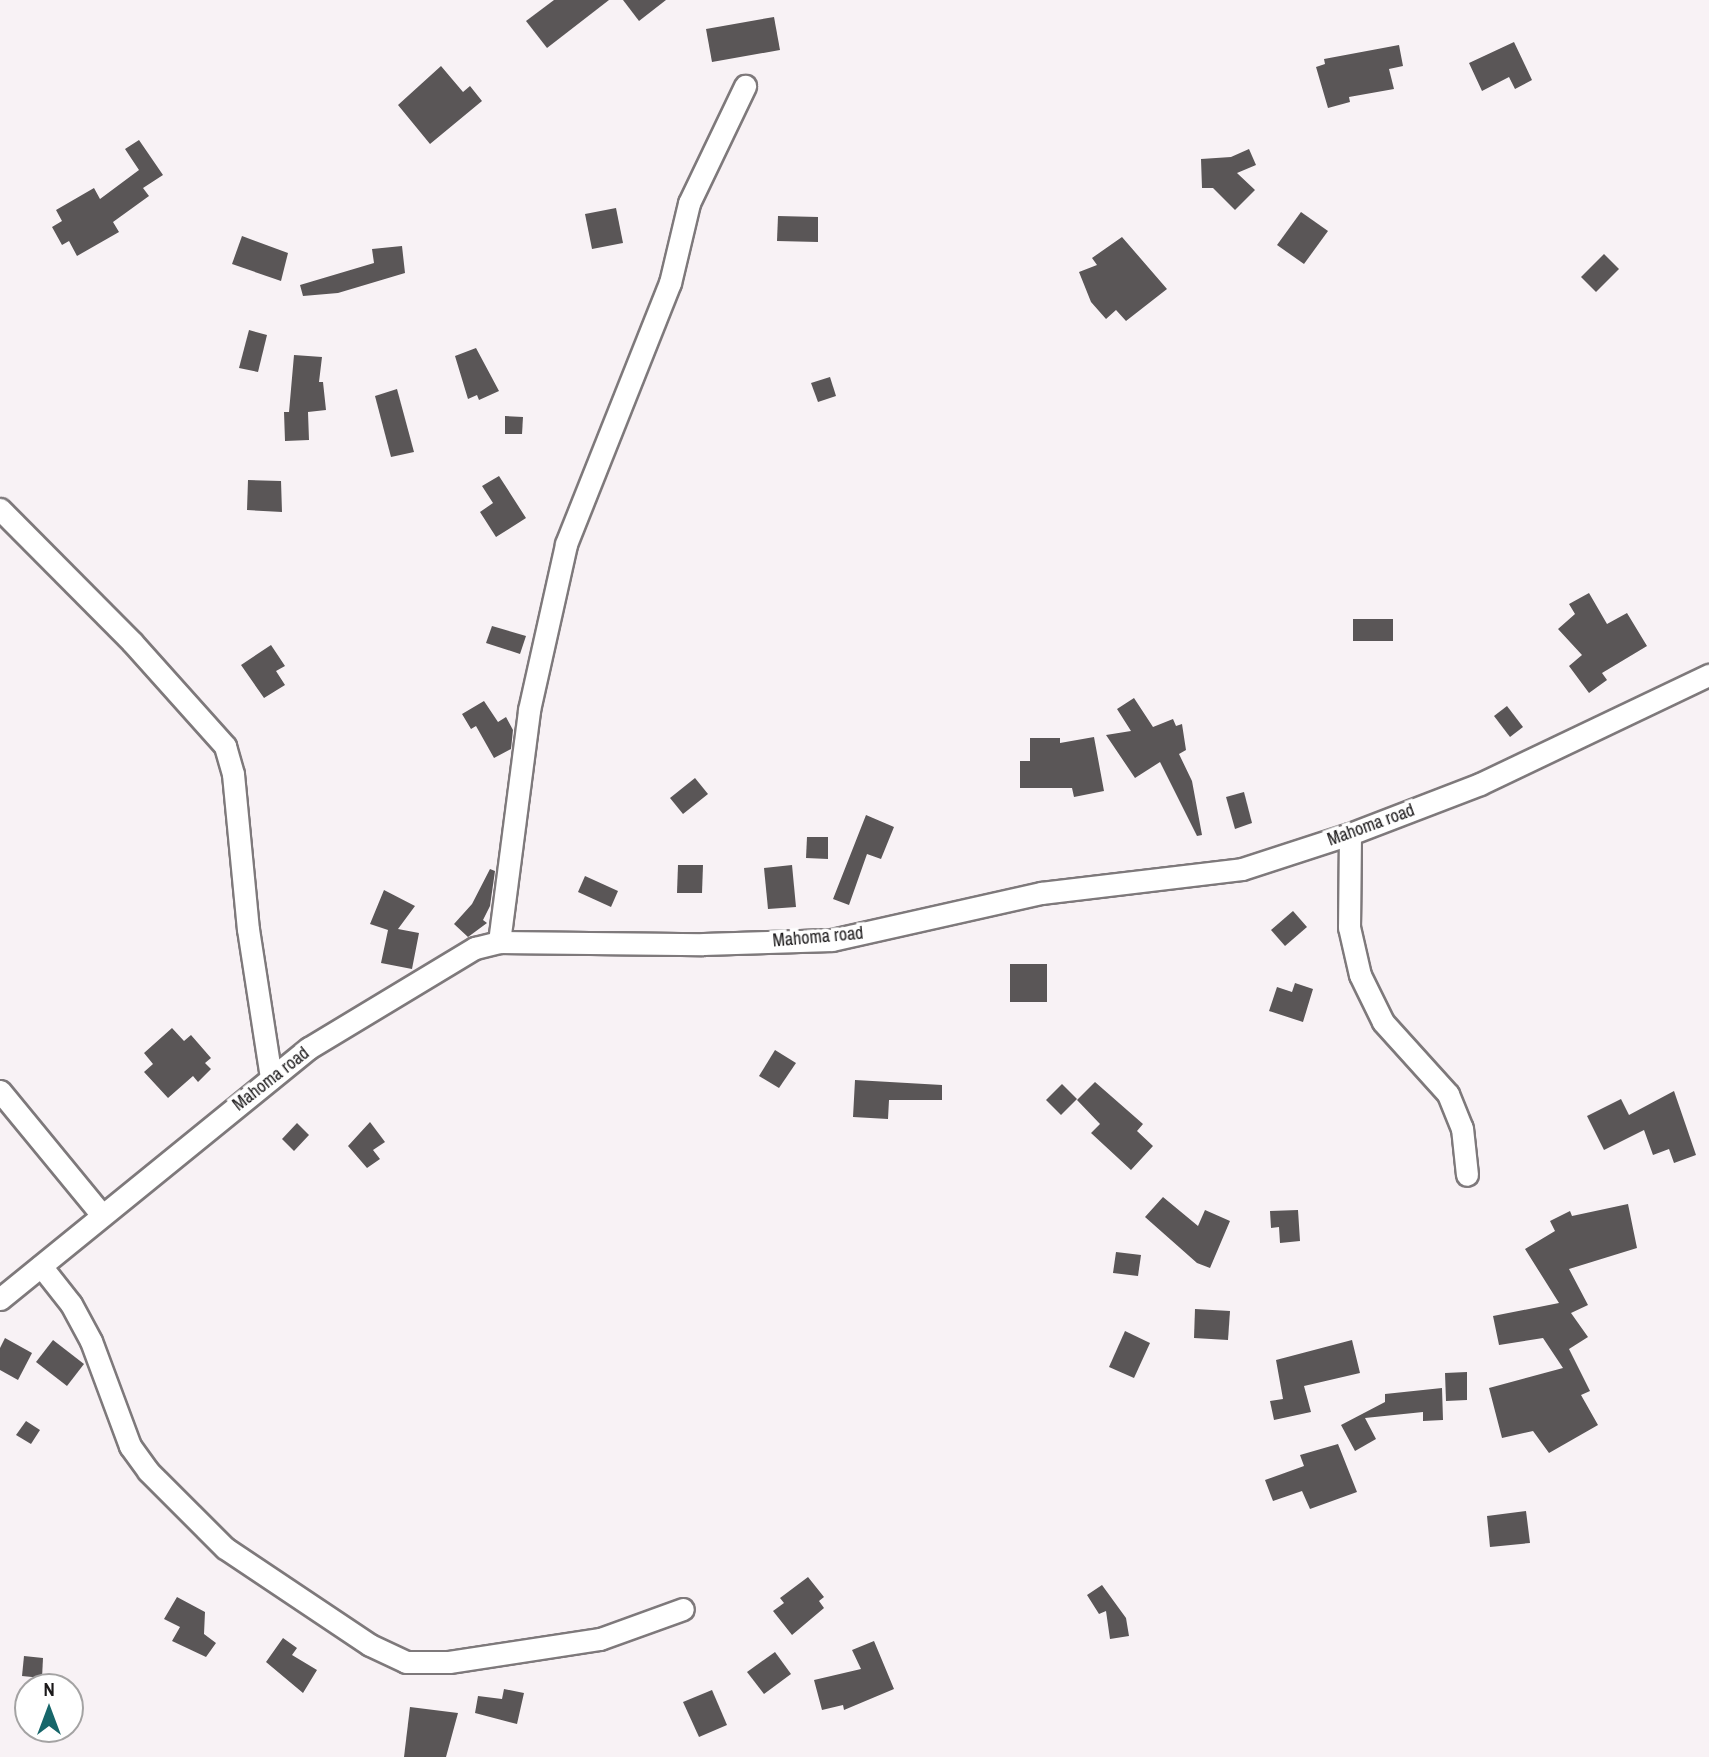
<!DOCTYPE html>
<style>
body{margin:0}
#map{position:relative;width:1709px;height:1757px;overflow:hidden;background:#f8f2f5;font-family:"Archivo Narrow",sans-serif}
div>[style]{position:absolute}
.building>*{inset:0;background:#5a5657}
.roads{filter:drop-shadow(2px 0 #7e797b) drop-shadow(-2px 0 #7e797b) drop-shadow(0 2px #7e797b) drop-shadow(0 -2px #7e797b)}
.street>*{height:21px;margin:-10.5px;padding:0 10.5px;transform-origin:10.5px;border-radius:10.5px;background:#fff}
span{translate:-50% -50%;white-space:nowrap;text-align:center;line-height:1.15;-webkit-text-stroke:7px #fff;paint-order:stroke}
.street-label{font-size:18px;color:#1b191a}
.north{position:absolute;left:14px;top:1673px;width:70px;height:70px;box-sizing:border-box;background:#fff;border:2px solid #a4a3a3;border-radius:50%;rotate:0deg;font-size:19px;font-weight:700;line-height:28px;text-align:center;color:#1b191a}
.north::after{content:'';display:block;margin:auto;width:24px;height:32px;background:#17666a;clip-path:polygon(50% 0,100% 100%,50% 72%,0 100%)}
</style>
<div id="map">
<div class="building">
<i style="clip-path:polygon(554px 0,609px 0,547px 48px,526px 21px)"></i>
<i style="clip-path:polygon(623px 0,666px 0,639px 21px)"></i>
<i style="clip-path:polygon(774px 17px,780px 50px,712px 62px,706px 29px)"></i>
<i style="clip-path:polygon(1514px 42px,1532px 80px,1515px 89px,1509px 77px,1482px 91px,1469px 63px)"></i>
<i style="clip-path:polygon(1399px 45px,1403px 66px,1389px 69px,1394px 89px,1349px 97px,1350px 102px,1328px 108px,1316px 67px,1325px 64px,1324px 59px)"></i>
<i style="clip-path:polygon(441px 66px,463px 92px,470px 86px,482px 101px,430px 144px,398px 105px)"></i>
<i style="clip-path:polygon(139px 140px,163px 175px,143px 188px,149px 196px,113px 222px,119px 232px,77px 256px,69px 241px,62px 245px,52px 227px,62px 221px,56px 210px,94px 188px,100px 199px,139px 170px,125px 149px)"></i>
<i style="clip-path:polygon(1249px 149px,1256px 165px,1237px 173px,1255px 190px,1235px 210px,1213px 188px,1202px 188px,1201px 159px,1231px 157px)"></i>
<i style="clip-path:polygon(616px 208px,623px 243px,592px 249px,585px 214px)"></i>
<i style="clip-path:polygon(1301px 212px,1328px 231px,1304px 264px,1277px 245px)"></i>
<i style="clip-path:polygon(778px 216px,818px 217px,818px 242px,777px 241px)"></i>
<i style="clip-path:polygon(242px 236px,288px 253px,281px 281px,232px 264px)"></i>
<i style="clip-path:polygon(1122px 237px,1167px 289px,1126px 321px,1116px 310px,1106px 319px,1091px 302px,1079px 272px,1097px 265px,1092px 258px)"></i>
<i style="clip-path:polygon(402px 246px,405px 273px,338px 293px,303px 296px,300px 285px,374px 263px,372px 249px)"></i>
<i style="clip-path:polygon(1604px 254px,1619px 269px,1596px 292px,1581px 277px)"></i>
<i style="clip-path:polygon(249px 330px,267px 335px,258px 372px,239px 368px)"></i>
<i style="clip-path:polygon(476px 348px,499px 391px,479px 400px,477px 395px,468px 399px,455px 356px)"></i>
<i style="clip-path:polygon(294px 355px,322px 357px,319px 382px,323px 382px,326px 410px,308px 412px,309px 440px,285px 441px,284px 412px,289px 412px)"></i>
<i style="clip-path:polygon(830px 377px,836px 396px,818px 402px,811px 383px)"></i>
<i style="clip-path:polygon(397px 389px,414px 452px,391px 457px,375px 396px)"></i>
<i style="clip-path:polygon(505px 416px,523px 417px,522px 434px,505px 434px)"></i>
<i style="clip-path:polygon(499px 476px,526px 518px,496px 537px,480px 512px,493px 503px,482px 486px)"></i>
<i style="clip-path:polygon(248px 480px,281px 481px,282px 512px,247px 510px)"></i>
<i style="clip-path:polygon(1589px 593px,1607px 624px,1627px 613px,1647px 646px,1602px 673px,1607px 680px,1589px 693px,1569px 666px,1582px 655px,1558px 629px,1575px 614px,1569px 604px)"></i>
<i style="clip-path:polygon(1353px 619px,1393px 619px,1393px 641px,1353px 641px)"></i>
<i style="clip-path:polygon(492px 626px,526px 636px,520px 654px,486px 643px)"></i>
<i style="clip-path:polygon(271px 645px,285px 666px,276px 671px,285px 685px,264px 698px,241px 665px)"></i>
<i style="clip-path:polygon(1134px 698px,1153px 727px,1173px 719px,1176px 726px,1182px 724px,1186px 750px,1179px 754px,1192px 781px,1202px 835px,1197px 836px,1160px 762px,1135px 778px,1106px 735px,1131px 731px,1117px 709px)"></i>
<i style="clip-path:polygon(484px 701px,498px 722px,506px 717px,513px 730px,511px 749px,494px 758px,476px 726px,471px 729px,462px 714px)"></i>
<i style="clip-path:polygon(1507px 706px,1523px 727px,1510px 737px,1494px 716px)"></i>
<i style="clip-path:polygon(1094px 737px,1104px 791px,1074px 797px,1072px 788px,1020px 788px,1020px 761px,1030px 761px,1030px 738px,1060px 738px,1060px 743px)"></i>
<i style="clip-path:polygon(695px 778px,708px 794px,683px 814px,670px 798px)"></i>
<i style="clip-path:polygon(1244px 792px,1252px 823px,1235px 829px,1226px 797px)"></i>
<i style="clip-path:polygon(866px 815px,894px 827px,881px 859px,867px 854px,849px 905px,833px 899px)"></i>
<i style="clip-path:polygon(807px 837px,828px 837px,828px 859px,806px 858px)"></i>
<i style="clip-path:polygon(678px 865px,703px 865px,702px 893px,677px 893px)"></i>
<i style="clip-path:polygon(792px 865px,796px 907px,768px 909px,764px 868px)"></i>
<i style="clip-path:polygon(490px 869px,495px 871px,490px 906px,483px 920px,487px 923px,468px 937px,454px 924px,472px 904px)"></i>
<i style="clip-path:polygon(585px 876px,618px 891px,611px 907px,578px 892px)"></i>
<i style="clip-path:polygon(384px 890px,415px 906px,398px 929px,419px 933px,412px 969px,381px 963px,388px 930px,370px 924px)"></i>
<i style="clip-path:polygon(1293px 911px,1307px 927px,1285px 946px,1271px 930px)"></i>
<i style="clip-path:polygon(1010px 964px,1047px 964px,1047px 1002px,1010px 1002px)"></i>
<i style="clip-path:polygon(1295px 983px,1313px 989px,1303px 1022px,1269px 1011px,1277px 987px,1292px 992px)"></i>
<i style="clip-path:polygon(172px 1028px,184px 1041px,191px 1035px,211px 1058px,205px 1063px,211px 1069px,198px 1082px,193px 1076px,168px 1098px,144px 1072px,153px 1064px,144px 1053px)"></i>
<i style="clip-path:polygon(775px 1050px,796px 1063px,779px 1088px,759px 1076px)"></i>
<i style="clip-path:polygon(855px 1080px,942px 1085px,942px 1100px,889px 1100px,888px 1119px,853px 1117px)"></i>
<i style="clip-path:polygon(1095px 1082px,1143px 1124px,1137px 1131px,1153px 1146px,1131px 1170px,1091px 1133px,1100px 1124px,1077px 1100px)"></i>
<i style="clip-path:polygon(1062px 1084px,1077px 1099px,1061px 1115px,1046px 1100px)"></i>
<i style="clip-path:polygon(1674px 1091px,1696px 1155px,1674px 1163px,1669px 1149px,1653px 1155px,1644px 1130px,1604px 1150px,1587px 1116px,1621px 1099px,1629px 1115px)"></i>
<i style="clip-path:polygon(370px 1122px,385px 1142px,373px 1150px,380px 1159px,367px 1168px,348px 1146px)"></i>
<i style="clip-path:polygon(297px 1123px,309px 1135px,294px 1151px,282px 1139px)"></i>
<i style="clip-path:polygon(1163px 1197px,1198px 1226px,1205px 1210px,1230px 1221px,1210px 1268px,1197px 1263px,1145px 1217px)"></i>
<i style="clip-path:polygon(1628px 1204px,1637px 1248px,1569px 1269px,1588px 1305px,1571px 1313px,1588px 1337px,1569px 1349px,1590px 1391px,1581px 1395px,1598px 1425px,1549px 1453px,1533px 1431px,1502px 1438px,1489px 1388px,1563px 1368px,1543px 1338px,1499px 1345px,1493px 1316px,1559px 1303px,1525px 1249px,1555px 1231px,1550px 1221px,1570px 1211px,1572px 1216px)"></i>
<i style="clip-path:polygon(1298px 1210px,1300px 1241px,1280px 1243px,1279px 1227px,1271px 1228px,1270px 1211px)"></i>
<i style="clip-path:polygon(1116px 1252px,1141px 1255px,1138px 1276px,1113px 1273px)"></i>
<i style="clip-path:polygon(1195px 1309px,1230px 1311px,1228px 1340px,1194px 1338px)"></i>
<i style="clip-path:polygon(1125px 1331px,1150px 1343px,1134px 1378px,1109px 1367px)"></i>
<i style="clip-path:polygon(5px 1338px,32px 1353px,18px 1380px,0 1370px,0 1348px)"></i>
<i style="clip-path:polygon(53px 1340px,84px 1364px,67px 1386px,36px 1362px)"></i>
<i style="clip-path:polygon(1352px 1340px,1360px 1373px,1304px 1386px,1311px 1412px,1274px 1420px,1270px 1401px,1283px 1399px,1276px 1360px)"></i>
<i style="clip-path:polygon(1467px 1372px,1467px 1400px,1446px 1401px,1445px 1373px)"></i>
<i style="clip-path:polygon(1442px 1388px,1443px 1420px,1423px 1421px,1423px 1412px,1365px 1418px,1376px 1439px,1355px 1451px,1341px 1425px,1385px 1402px,1385px 1394px)"></i>
<i style="clip-path:polygon(26px 1421px,40px 1430px,31px 1444px,16px 1435px)"></i>
<i style="clip-path:polygon(1338px 1444px,1357px 1492px,1310px 1509px,1302px 1491px,1273px 1501px,1265px 1480px,1304px 1466px,1300px 1455px)"></i>
<i style="clip-path:polygon(1526px 1511px,1530px 1543px,1490px 1547px,1487px 1516px)"></i>
<i style="clip-path:polygon(808px 1577px,824px 1597px,819px 1601px,824px 1608px,792px 1635px,773px 1611px,784px 1603px,780px 1598px)"></i>
<i style="clip-path:polygon(1102px 1585px,1126px 1618px,1129px 1636px,1110px 1639px,1106px 1611px,1099px 1614px,1087px 1595px)"></i>
<i style="clip-path:polygon(177px 1597px,205px 1612px,204px 1634px,216px 1643px,206px 1657px,172px 1641px,180px 1627px,164px 1619px)"></i>
<i style="clip-path:polygon(283px 1638px,297px 1648px,292px 1655px,317px 1670px,303px 1693px,266px 1662px)"></i>
<i style="clip-path:polygon(874px 1641px,894px 1689px,844px 1710px,843px 1705px,822px 1710px,814px 1680px,861px 1669px,852px 1650px)"></i>
<i style="clip-path:polygon(775px 1652px,791px 1674px,764px 1694px,747px 1672px)"></i>
<i style="clip-path:polygon(24px 1656px,43px 1658px,42px 1678px,22px 1676px)"></i>
<i style="clip-path:polygon(504px 1689px,524px 1693px,517px 1724px,475px 1713px,478px 1696px,502px 1699px)"></i>
<i style="clip-path:polygon(712px 1690px,727px 1725px,699px 1737px,683px 1702px)"></i>
<i style="clip-path:polygon(410px 1707px,458px 1713px,446px 1757px,404px 1757px)"></i>
</div>
<div class="roads">
<div class="street">
<i style="left:0;top:509px;width:187px;rotate:45.2deg"></i>
<i style="left:132px;top:642px;width:140px;rotate:48.2deg"></i>
<i style="left:225px;top:746px;width:29px;rotate:74deg"></i>
<i style="left:233px;top:774px;width:156px;rotate:84.5deg"></i>
<i style="left:248px;top:929px;width:151px;rotate:81.2deg"></i>
<i style="left:1350px;top:834px;width:93px;rotate:90.6deg"></i>
<i style="left:1349px;top:927px;width:49px;rotate:77.1deg"></i>
<i style="left:1360px;top:975px;width:52px;rotate:63.9deg"></i>
<i style="left:1383px;top:1022px;width:97px;rotate:47.9deg"></i>
<i style="left:1448px;top:1094px;width:37px;rotate:68deg"></i>
<i style="left:1462px;top:1128px;width:47px;rotate:83.9deg"></i>
<i style="left:499px;top:942px;width:234px;rotate:-82.6deg"></i>
<i style="left:529px;top:710px;width:170px;rotate:-77.4deg"></i>
<i style="left:566px;top:544px;width:281px;rotate:-68.3deg"></i>
<i style="left:670px;top:283px;width:82px;rotate:-76.6deg"></i>
<i style="left:689px;top:203px;width:130px;rotate:-64.4deg"></i>
<i style="left:0;top:1091px;width:161px;rotate:50.6deg"></i>
<i style="left:41px;top:1266px;width:48px;rotate:51.7deg"></i>
<i style="left:71px;top:1304px;width:42px;rotate:61.6deg"></i>
<i style="left:91px;top:1341px;width:112px;rotate:69.6deg"></i>
<i style="left:130px;top:1446px;width:31px;rotate:54deg"></i>
<i style="left:148px;top:1471px;width:109px;rotate:45deg"></i>
<i style="left:225px;top:1548px;width:174px;rotate:33.8deg"></i>
<i style="left:370px;top:1645px;width:40px;rotate:25deg"></i>
<i style="left:406px;top:1662px;width:43px"></i>
<i style="left:449px;top:1662px;width:153px;rotate:-8.7deg"></i>
<i style="left:600px;top:1639px;width:88px;rotate:-19.9deg"></i>
<i style="left:0;top:1299px;width:398px;rotate:-39.1deg"></i>
<i style="left:309px;top:1048px;width:194px;rotate:-31.1deg"></i>
<i style="left:475px;top:948px;width:25px;rotate:-14deg"></i>
<i style="left:499px;top:942px;width:204px;rotate:0.6deg"></i>
<i style="left:703px;top:944px;width:129px;rotate:-1.8deg"></i>
<i style="left:832px;top:940px;width:214px;rotate:-12.7deg"></i>
<i style="left:1041px;top:893px;width:202px;rotate:-6.8deg"></i>
<i style="left:1242px;top:869px;width:114px;rotate:-18deg"></i>
<i style="left:1350px;top:834px;width:139px;rotate:-21deg"></i>
<i style="left:1480px;top:784px;width:254px;rotate:-25.5deg"></i>
</div>
</div>
<div class="street-label">
<span style="left:1371px;top:825px;rotate:-20deg">Mahoma road</span>
<span style="left:818px;top:937px;rotate:-5deg">Mahoma road</span>
<span style="left:271px;top:1079px;rotate:-38deg">Mahoma road</span>
</div>
<div class="north">N</div>
</div>
